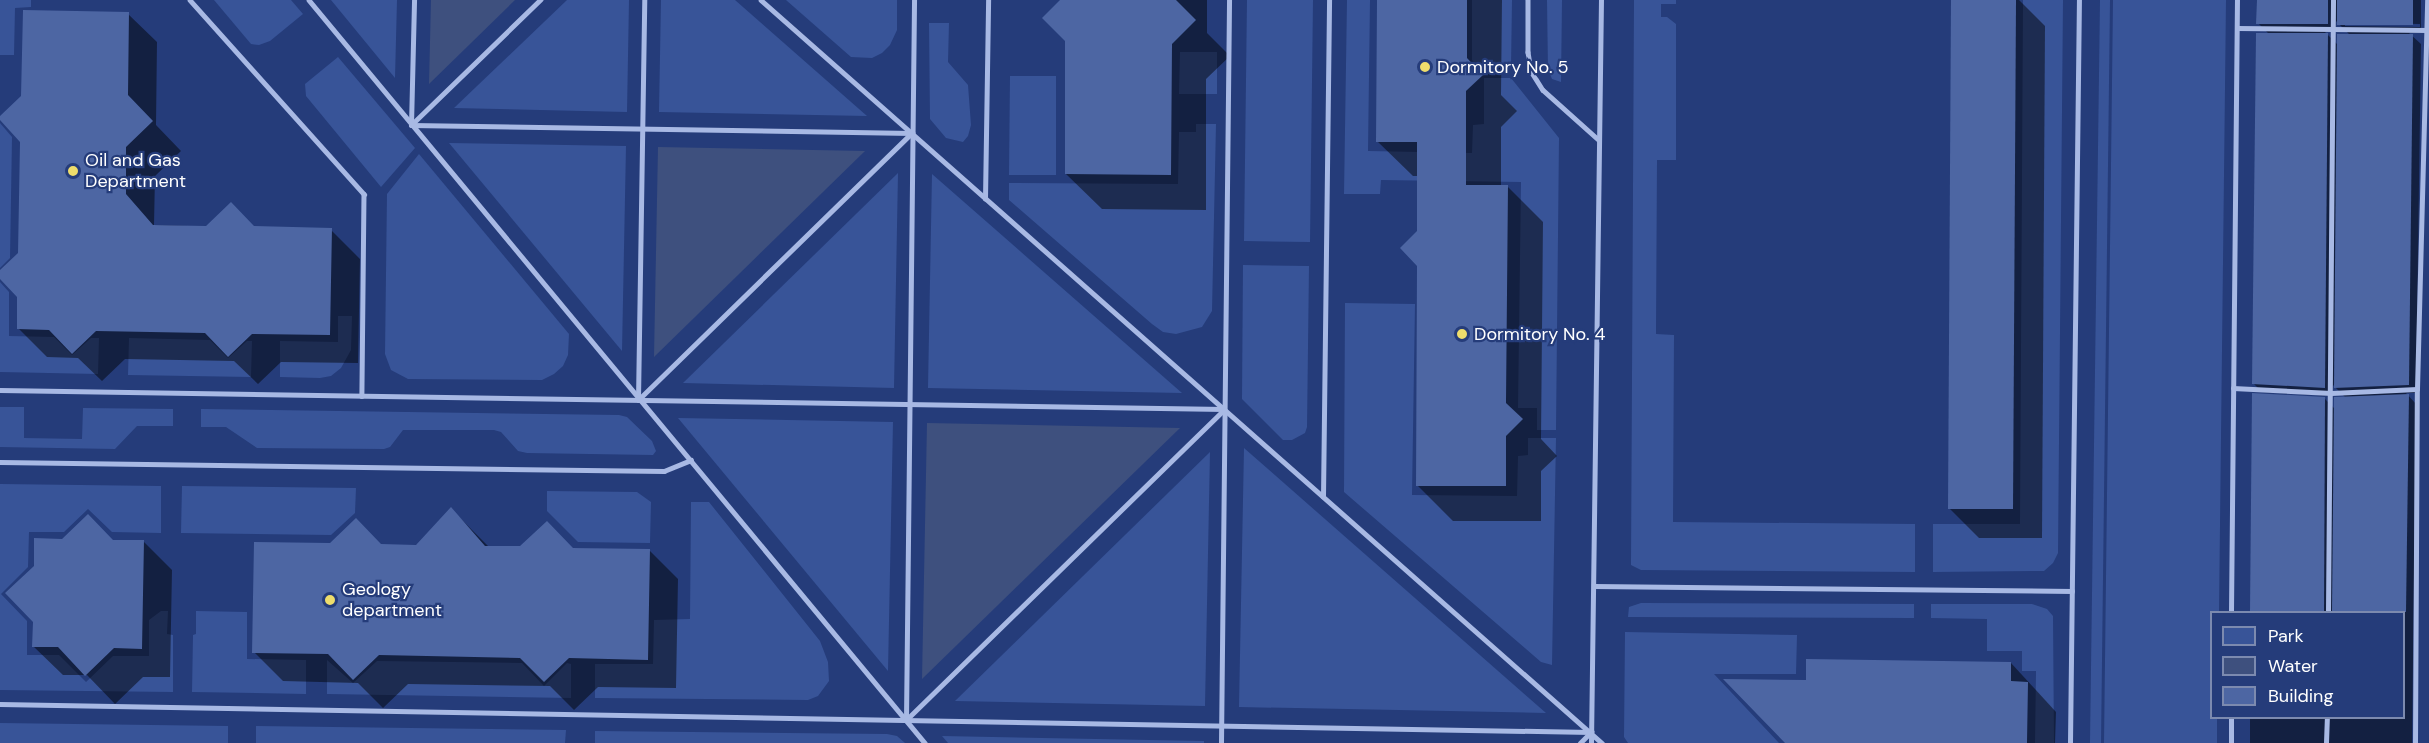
<!DOCTYPE html>
<style>
body{margin:0}
#map{position:relative;width:2429px;height:743px;overflow:hidden;background:#253c7a;font-family:"DM Sans",sans-serif}
div>[style]{position:absolute}
.green>*{inset:0;background:#385498}
.water>*{inset:0;background:#3e507e}
.shadow>*{inset:0;background:#0007}
.building>*{inset:0;background:#4d66a3}
.lane>*{height:4.5px;margin:-2.25px;padding:0 2.25px;transform-origin:2.25px;border-radius:2.25px;background:#a8b9e4}
.dots>*{width:16px;height:16px;translate:-50% -50%;box-sizing:border-box;border:3px solid #253c7a;border-radius:50%}
span{translate:-50% -50%;white-space:nowrap;text-align:center;line-height:1.15;-webkit-text-stroke:4.5px #253c7a;paint-order:stroke}
.poi-label{font-size:18px;color:#fff}
.left{translate:0 -50%;text-align:left}
.legend{position:absolute;left:2210px;top:611px;width:195px;height:108px;box-sizing:border-box;background:#253c7a;border:2px solid #7c8aaf;margin:0;padding:8px 10px;list-style:none;font-size:18px;color:#fff}
.legend li{display:flex;align-items:center;gap:12px;height:30px}
.legend b{width:30px;border:2px solid #7c8aaf}
</style>
<div id="map">
<div class="green">
<i style="clip-path:polygon(0 0,31px 0,31px 7px,15px 8px,14px 55px,0 55px)"></i>
<i style="clip-path:polygon(214px 0,291px 0,303px 14px,270px 41px,259px 45px,251px 44px)"></i>
<i style="clip-path:polygon(331px 0,397px 0,395px 78px)"></i>
<i style="clip-path:polygon(567px 0,629px 0,627px 112px,454px 108px)"></i>
<i style="clip-path:polygon(661px 0,735px 0,867px 116px,659px 112px)"></i>
<i style="clip-path:polygon(786px 0,897px 0,897px 30px,890px 45px,882px 53px,872px 58px,851px 57px)"></i>
<i style="clip-path:polygon(1247px 0,1313px 0,1310px 242px,1244px 241px)"></i>
<i style="clip-path:polygon(1347px 0,1370px 0,1368px 151px,1472px 153px,1473px 125px,1484px 124px,1484px 78px,1511px 78px,1559px 138px,1556px 430px,1537px 430px,1537px 408px,1518px 408px,1521px 182px,1381px 180px,1380px 194px,1344px 194px)"></i>
<i style="clip-path:polygon(1472px 0,1512px 0,1511px 67px,1478px 67px,1472px 60px)"></i>
<i style="clip-path:polygon(1547px 0,1562px 0,1561px 82px,1552px 79px,1548px 70px)"></i>
<i style="clip-path:polygon(1634px 0,1676px 0,1676px 4px,1661px 4px,1661px 17px,1667px 17px,1676px 24px,1676px 160px,1657px 160px,1656px 334px,1674px 335px,1673px 522px,1915px 524px,1915px 572px,1641px 570px,1631px 565px)"></i>
<i style="clip-path:polygon(2023px 0,2063px 0,2058px 553px,2053px 563px,2044px 571px,1933px 572px,1933px 524px,2020px 524px)"></i>
<i style="clip-path:polygon(2100px 0,2110px 0,2101px 743px,2090px 743px)"></i>
<i style="clip-path:polygon(2113px 0,2226px 0,2219px 612px,2212px 612px,2212px 718px,2217px 718px,2217px 743px,2104px 743px)"></i>
<i style="clip-path:polygon(929px 23px,949px 23px,948px 62px,968px 85px,971px 125px,968px 136px,963px 142px,946px 138px,930px 119px)"></i>
<i style="clip-path:polygon(1180px 52px,1217px 52px,1217px 94px,1179px 94px)"></i>
<i style="clip-path:polygon(338px 57px,415px 148px,381px 187px,306px 96px,305px 84px)"></i>
<i style="clip-path:polygon(1010px 76px,1056px 76px,1056px 175px,1009px 175px)"></i>
<i style="clip-path:polygon(0 123px,12px 137px,10px 258px,0 268px)"></i>
<i style="clip-path:polygon(1196px 124px,1216px 124px,1212px 311px,1202px 327px,1176px 334px,1163px 332px,1152px 324px,1009px 200px,1009px 183px,1178px 184px,1179px 132px,1196px 132px)"></i>
<i style="clip-path:polygon(449px 143px,626px 146px,622px 351px)"></i>
<i style="clip-path:polygon(419px 154px,569px 334px,568px 355px,563px 366px,554px 374px,542px 380px,408px 379px,391px 370px,385px 354px,387px 194px)"></i>
<i style="clip-path:polygon(898px 173px,894px 388px,683px 383px)"></i>
<i style="clip-path:polygon(932px 174px,1182px 393px,928px 388px)"></i>
<i style="clip-path:polygon(1243px 265px,1309px 266px,1307px 427px,1305px 433px,1292px 440px,1283px 440px,1242px 399px)"></i>
<i style="clip-path:polygon(0 282px,9px 292px,9px 336px,54px 337px,72px 355px,91px 338px,99px 338px,98px 374px,0 372px)"></i>
<i style="clip-path:polygon(1345px 303px,1415px 304px,1412px 495px,1517px 496px,1518px 456px,1528px 455px,1528px 438px,1556px 438px,1552px 665px,1541px 662px,1344px 492px)"></i>
<i style="clip-path:polygon(338px 316px,352px 316px,351px 350px,341px 368px,331px 376px,320px 378px,280px 377px,280px 341px,338px 342px)"></i>
<i style="clip-path:polygon(129px 338px,210px 340px,228px 358px,247px 341px,252px 341px,251px 377px,128px 375px)"></i>
<i style="clip-path:polygon(0 407px,24px 407px,24px 438px,82px 439px,83px 408px,173px 409px,173px 426px,137px 426px,115px 449px,0 447px)"></i>
<i style="clip-path:polygon(201px 409px,619px 415px,627px 417px,652px 441px,656px 451px,653px 455px,527px 453px,518px 451px,501px 432px,494px 430px,403px 430px,390px 447px,384px 449px,257px 448px,226px 427px,201px 427px)"></i>
<i style="clip-path:polygon(678px 418px,893px 422px,888px 671px)"></i>
<i style="clip-path:polygon(1244px 448px,1546px 713px,1239px 707px)"></i>
<i style="clip-path:polygon(1210px 452px,1205px 706px,955px 701px)"></i>
<i style="clip-path:polygon(0 484px,161px 486px,161px 533px,112px 532px,88px 509px,64px 532px,29px 532px,28px 567px,1px 594px,27px 621px,27px 655px,59px 655px,86px 682px,113px 656px,149px 656px,149px 620px,161px 611px,168px 611px,167px 634px,173px 635px,173px 692px,0 690px)"></i>
<i style="clip-path:polygon(182px 486px,356px 488px,355px 513px,331px 535px,181px 533px)"></i>
<i style="clip-path:polygon(547px 491px,637px 492px,651px 502px,650px 543px,578px 542px,547px 511px)"></i>
<i style="clip-path:polygon(691px 502px,709px 502px,820px 641px,828px 662px,829px 681px,818px 696px,808px 700px,595px 698px,595px 664px,653px 664px,654px 620px,690px 619px)"></i>
<i style="clip-path:polygon(1641px 603px,1914px 604px,1914px 618px,1628px 617px,1629px 607px)"></i>
<i style="clip-path:polygon(1931px 604px,2032px 604px,2047px 609px,2053px 616px,2054px 743px,2035px 743px,2036px 671px,2022px 671px,2022px 651px,1987px 651px,1987px 619px,1931px 618px)"></i>
<i style="clip-path:polygon(196px 611px,247px 612px,247px 659px,306px 660px,306px 694px,192px 692px,193px 635px,196px 634px)"></i>
<i style="clip-path:polygon(1625px 632px,1797px 635px,1796px 674px,1714px 674px,1779px 743px,1628px 743px,1624px 737px)"></i>
<i style="clip-path:polygon(327px 660px,353px 683px,377px 661px,522px 663px,544px 686px,567px 663px,571px 664px,571px 698px,327px 694px)"></i>
<i style="clip-path:polygon(0 723px,228px 726px,228px 743px,0 743px)"></i>
<i style="clip-path:polygon(256px 726px,566px 730px,565px 743px,256px 743px)"></i>
<i style="clip-path:polygon(595px 731px,887px 734px,897px 736px,905px 743px,595px 743px)"></i>
<i style="clip-path:polygon(942px 736px,1204px 741px,1204px 743px,948px 743px)"></i>
</div>
<div class="water">
<i style="clip-path:polygon(431px 0,515px 0,429px 84px)"></i>
<i style="clip-path:polygon(658px 147px,865px 151px,654px 357px)"></i>
<i style="clip-path:polygon(927px 423px,1180px 428px,922px 679px)"></i>
</div>
<div class="shadow">
<i style="clip-path:polygon(1062px 0,1207px 0,1207px 33px,1230px 56px,1206px 79px,1206px 210px,1102px 209px,1066px 174px,1067px 41px)"></i>
<i style="clip-path:polygon(1378px 0,1502px 0,1501px 95px,1517px 111px,1501px 127px,1501px 186px,1507px 186px,1543px 222px,1541px 439px,1557px 456px,1541px 471px,1541px 521px,1453px 521px,1417px 485px,1419px 176px,1413px 176px,1377px 141px)"></i>
<i style="clip-path:polygon(1953px 0,2019px 0,2045px 26px,2042px 538px,1979px 538px,1950px 509px)"></i>
<i style="clip-path:polygon(evenodd,2258px 0,2421px 0,2421px 33px,2409px 33px,2421px 44px,2416px 393px,2406px 393px,2416px 404px,2412px 743px,2250px 743px,2250px 718px,2404px 718px,2404px 612px,2251px 612px,2254px 395px,2325px 399px,2336px 410px,2346px 398px,2333px 385px,2333px 396px,2262px 392px,2254px 384px,2269px 34px,2258px 23px,2258px 0,2336px 21px,2350px 35px,2339px 46px,2325px 32px,2336px 32px,2336px 21px,2258px 0,2345px 23px,2420px 24px,2420px 27px,2345px 26px,2345px 23px)"></i>
<i style="clip-path:polygon(128px 14px,157px 42px,156px 125px,181px 151px,155px 176px,154px 225px,331px 230px,360px 259px,358px 363px,281px 362px,258px 384px,234px 361px,125px 359px,102px 381px,78px 358px,47px 357px,18px 328px,19px 296px,0 277px,0 273px,20px 254px)"></i>
<i style="clip-path:polygon(451px 509px,489px 547px,649px 550px,678px 579px,676px 688px,598px 687px,574px 710px,550px 686px,408px 684px,383px 708px,358px 683px,283px 681px,254px 652px,382px 546px,417px 546px)"></i>
<i style="clip-path:polygon(113px 541px,143px 541px,172px 570px,170px 677px,143px 677px,115px 704px,87px 675px,63px 675px,34px 647px)"></i>
<i style="clip-path:polygon(2011px 663px,2056px 712px,2055px 743px,1787px 743px,1807px 681px)"></i>
</div>
<div class="building">
<i style="clip-path:polygon(1060px 0,1176px 0,1196px 20px,1172px 44px,1171px 175px,1065px 174px,1065px 41px,1042px 18px)"></i>
<i style="clip-path:polygon(1377px 0,1467px 0,1467px 58px,1483px 75px,1466px 91px,1466px 185px,1508px 185px,1506px 403px,1523px 419px,1506px 436px,1506px 486px,1416px 486px,1417px 266px,1400px 248px,1417px 231px,1417px 142px,1376px 142px)"></i>
<i style="clip-path:polygon(1951px 0,2016px 0,2013px 509px,1948px 509px)"></i>
<i style="clip-path:polygon(2257px 0,2328px 0,2328px 24px,2256px 24px)"></i>
<i style="clip-path:polygon(2337px 0,2413px 0,2413px 25px,2337px 25px)"></i>
<i style="clip-path:polygon(23px 10px,129px 12px,128px 95px,153px 121px,126px 147px,126px 194px,153px 225px,206px 226px,231px 202px,254px 226px,332px 228px,330px 335px,252px 334px,228px 357px,205px 333px,96px 331px,72px 354px,49px 330px,17px 329px,17px 297px,0 279px,0 270px,18px 253px,20px 142px,0 120px,0 116px,21px 96px)"></i>
<i style="clip-path:polygon(2256px 33px,2328px 33px,2325px 388px,2252px 384px)"></i>
<i style="clip-path:polygon(2337px 34px,2413px 34px,2409px 385px,2334px 388px)"></i>
<i style="clip-path:polygon(2252px 393px,2325px 397px,2324px 612px,2250px 612px)"></i>
<i style="clip-path:polygon(2409px 394px,2406px 612px,2332px 612px,2334px 397px)"></i>
<i style="clip-path:polygon(451px 507px,485px 546px,520px 546px,547px 521px,573px 548px,650px 549px,648px 660px,569px 658px,544px 682px,520px 658px,379px 655px,353px 680px,328px 654px,252px 653px,254px 542px,330px 543px,356px 518px,381px 544px,416px 545px)"></i>
<i style="clip-path:polygon(88px 514px,113px 540px,144px 540px,142px 649px,114px 648px,85px 676px,58px 647px,32px 647px,33px 622px,5px 593px,34px 566px,34px 538px,62px 539px)"></i>
<i style="clip-path:polygon(1806px 659px,2011px 662px,2011px 681px,2028px 682px,2027px 743px,1785px 743px,1723px 679px,1806px 680px)"></i>
</div>
<div class="lane">
<i style="left:190px;top:0;width:261px;rotate:48.1deg"></i>
<i style="left:364px;top:194px;width:202px;rotate:90.6deg"></i>
<i style="left:309px;top:0;width:965px;rotate:50.34deg"></i>
<i style="left:761px;top:0;width:1122px;rotate:41.46deg"></i>
<i style="left:1528px;top:0;width:52px;rotate:90deg"></i>
<i style="left:1528px;top:52px;width:19px;rotate:81deg"></i>
<i style="left:1531px;top:71px;width:22px;rotate:58deg"></i>
<i style="left:1543px;top:90px;width:75px;rotate:41.8deg"></i>
<i style="left:2237px;top:28px;width:190px;rotate:0.6deg"></i>
<i style="left:411px;top:125px;width:501px;rotate:0.91deg"></i>
<i style="left:411px;top:125px;width:180px;rotate:-44.1deg"></i>
<i style="left:411px;top:125px;width:125px;rotate:-88.6deg"></i>
<i style="left:985px;top:199px;width:199px;rotate:-89.1deg"></i>
<i style="left:2233px;top:388px;width:98px;rotate:2.9deg"></i>
<i style="left:2331px;top:393px;width:86px;rotate:-2.7deg"></i>
<i style="left:0;top:390px;width:1224px;rotate:0.89deg"></i>
<i style="left:638px;top:400px;width:400px;rotate:-89.1deg"></i>
<i style="left:638px;top:400px;width:383px;rotate:-44.3deg"></i>
<i style="left:0;top:462px;width:664px;rotate:0.78deg"></i>
<i style="left:664px;top:471px;width:29px;rotate:-22deg"></i>
<i style="left:1323px;top:497px;width:497px;rotate:-89.3deg"></i>
<i style="left:1594px;top:586px;width:478px;rotate:0.6deg"></i>
<i style="left:2231px;top:612px;width:612px;rotate:-89.44deg"></i>
<i style="left:2328px;top:612px;width:612px;rotate:-89.53deg"></i>
<i style="left:0;top:704px;width:1591px;rotate:1.01deg"></i>
<i style="left:906px;top:720px;width:720px;rotate:-89.36deg"></i>
<i style="left:906px;top:720px;width:444px;rotate:-44.3deg"></i>
<i style="left:1221px;top:743px;width:743px;rotate:-89.38deg"></i>
<i style="left:1580px;top:743px;width:16px;rotate:-45deg"></i>
<i style="left:1591px;top:743px;width:743px;rotate:-89.23deg"></i>
<i style="left:2070px;top:743px;width:743px;rotate:-89.31deg"></i>
<i style="left:2231px;top:743px;width:25px;rotate:-90deg"></i>
<i style="left:2326px;top:743px;width:25px;rotate:-88deg"></i>
<i style="left:2415px;top:743px;width:354px;rotate:-89.7deg"></i>
<i style="left:2417px;top:389px;width:389px;rotate:-88.5deg"></i>
</div>
<div class="dots">
<i style="left:1425px;top:67px;background:#eedd6c"></i>
<i style="left:73px;top:171px;background:#eedd6c"></i>
<i style="left:1462px;top:334px;background:#eedd6c"></i>
<i style="left:330px;top:600px;background:#eedd6c"></i>
</div>
<div class="poi-label">
<span class="left" style="left:1437px;top:67px">Dormitory No. 5</span>
<span class="left" style="left:85px;top:171px">Oil and Gas<br>Department</span>
<span class="left" style="left:1474px;top:334px">Dormitory No. 4</span>
<span class="left" style="left:342px;top:600px">Geology<br>department</span>
</div>
<ul class="legend">
<li><b style="height:16px;background:#385498"></b>Park</li>
<li><b style="height:16px;background:#3e507e"></b>Water</li>
<li><b style="height:16px;background:#4d66a3"></b>Building</li>
</ul>
</div>
